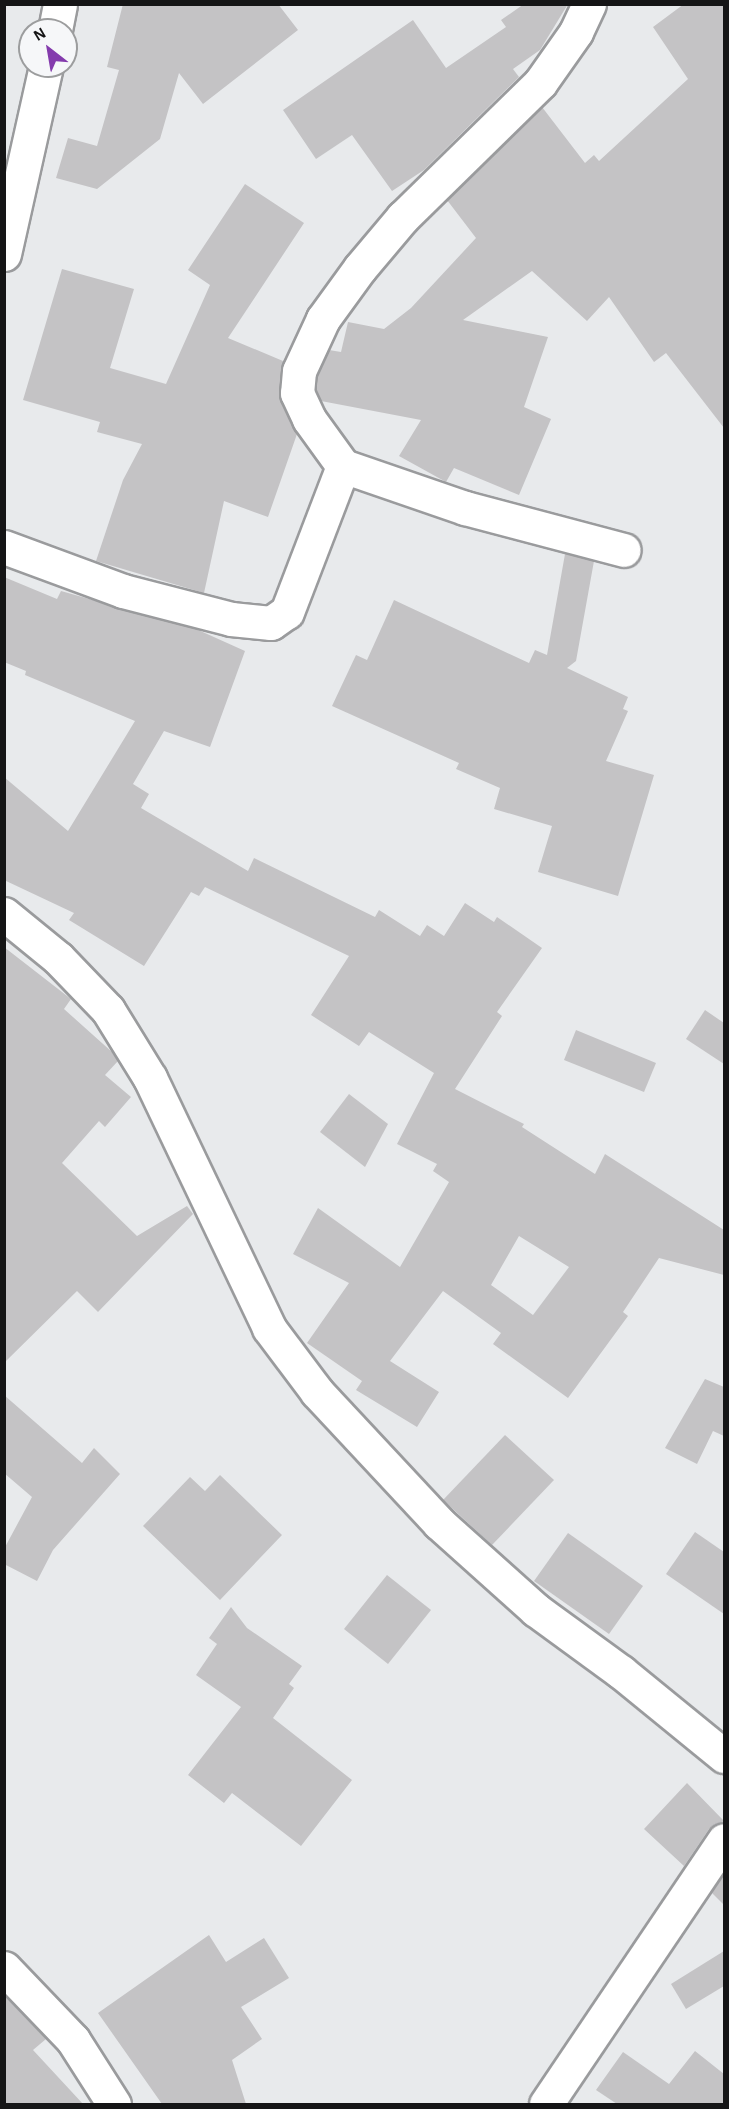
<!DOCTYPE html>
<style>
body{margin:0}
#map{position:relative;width:729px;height:2109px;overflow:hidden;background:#e8eaec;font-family:"Alegreya Sans",sans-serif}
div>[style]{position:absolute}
.building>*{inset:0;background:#c4c3c5}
.roads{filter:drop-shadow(2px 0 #9a9b9d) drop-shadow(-2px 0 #9a9b9d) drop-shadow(0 2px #9a9b9d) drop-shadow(0 -2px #9a9b9d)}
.minor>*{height:33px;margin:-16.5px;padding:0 16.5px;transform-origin:16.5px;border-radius:16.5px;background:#fff}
span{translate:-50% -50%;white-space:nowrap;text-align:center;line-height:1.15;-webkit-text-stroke:4.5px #f6f7f9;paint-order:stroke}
.frame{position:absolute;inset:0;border:6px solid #151516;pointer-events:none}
.north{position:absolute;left:18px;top:18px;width:60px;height:60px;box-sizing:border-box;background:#f6f7f9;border:2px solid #9c9d9e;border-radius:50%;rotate:329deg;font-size:16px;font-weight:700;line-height:24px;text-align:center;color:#151516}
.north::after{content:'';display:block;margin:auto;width:21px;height:27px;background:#843bad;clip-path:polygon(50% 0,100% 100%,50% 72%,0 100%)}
</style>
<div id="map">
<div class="building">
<i style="clip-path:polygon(123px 4px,278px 4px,298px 30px,203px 104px,179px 73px,160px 139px,97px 189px,56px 178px,68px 138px,97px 146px,119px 70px,107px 67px)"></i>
<i style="clip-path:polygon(524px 4px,568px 4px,540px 50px,513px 69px,519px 77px,424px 170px,392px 191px,352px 135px,316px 159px,283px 110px,413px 20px,446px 68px,506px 27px,501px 20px)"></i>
<i style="clip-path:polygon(684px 4px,724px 4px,724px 428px,666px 353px,654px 362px,609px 297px,587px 321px,532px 271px,463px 320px,548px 337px,524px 407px,551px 419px,519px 495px,454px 468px,446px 482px,399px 456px,421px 420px,321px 401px,316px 390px,317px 376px,329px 350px,341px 352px,348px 322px,384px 329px,411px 308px,476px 238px,447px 200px,542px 107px,585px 163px,594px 155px,599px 161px,688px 79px,653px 27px)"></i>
<i style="clip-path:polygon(245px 184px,304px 223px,228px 338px,283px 361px,280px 400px,297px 434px,268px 517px,224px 501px,204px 593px,96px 561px,123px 480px,142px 444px,97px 432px,100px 422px,23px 400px,62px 269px,134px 289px,110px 368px,166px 384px,210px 285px,188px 270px)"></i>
<i style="clip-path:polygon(565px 554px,594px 561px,576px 661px,567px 668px,628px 697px,623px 709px,628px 711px,606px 761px,654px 775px,618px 896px,538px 872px,552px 826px,494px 809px,500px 788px,456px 769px,459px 763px,332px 706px,356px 655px,367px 660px,394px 600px,529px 663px,535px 650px,547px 655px)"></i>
<i style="clip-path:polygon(evenodd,4px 577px,57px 599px,61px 591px,196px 629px,245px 651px,210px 747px,164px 731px,133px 784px,149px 794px,141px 808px,248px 871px,254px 858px,375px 917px,379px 910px,420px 936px,427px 925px,444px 936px,465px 903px,494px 922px,497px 917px,542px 948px,497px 1012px,502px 1016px,455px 1089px,524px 1124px,522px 1127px,595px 1174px,605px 1154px,724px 1230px,724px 1275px,659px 1258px,623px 1312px,628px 1316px,568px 1398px,493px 1344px,501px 1333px,443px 1291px,390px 1361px,439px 1392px,417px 1427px,356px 1390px,362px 1381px,307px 1343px,349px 1283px,293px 1254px,318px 1208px,400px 1267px,449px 1182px,433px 1171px,437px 1164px,397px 1144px,434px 1073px,369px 1032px,359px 1046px,311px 1015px,349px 956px,205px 887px,199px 896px,191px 892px,144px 966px,69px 920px,74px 913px,4px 880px,4px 777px,68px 831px,135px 721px,25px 675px,26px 671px,4px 662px,4px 577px,519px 1236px,569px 1267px,533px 1315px,491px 1285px,519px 1236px)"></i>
<i style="clip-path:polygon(4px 947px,71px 999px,64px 1009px,112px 1052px,118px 1061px,105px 1075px,131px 1097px,105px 1127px,99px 1121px,62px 1163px,137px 1236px,187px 1206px,193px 1214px,98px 1312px,77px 1291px,4px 1363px)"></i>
<i style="clip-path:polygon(705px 1010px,724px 1023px,724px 1064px,686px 1039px)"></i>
<i style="clip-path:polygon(576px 1030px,656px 1063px,644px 1092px,564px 1060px)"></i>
<i style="clip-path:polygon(349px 1094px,388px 1124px,365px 1167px,320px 1132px)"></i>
<i style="clip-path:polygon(705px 1379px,724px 1387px,724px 1436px,713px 1431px,697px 1464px,665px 1448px)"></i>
<i style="clip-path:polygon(4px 1395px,82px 1463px,94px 1448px,120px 1474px,53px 1550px,37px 1581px,4px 1564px,4px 1549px,32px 1497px,4px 1473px)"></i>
<i style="clip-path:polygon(505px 1435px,554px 1480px,492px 1545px,443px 1500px)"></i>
<i style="clip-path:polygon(220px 1475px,282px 1535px,220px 1600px,143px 1526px,190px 1477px,205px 1491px)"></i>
<i style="clip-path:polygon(695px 1532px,724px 1552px,724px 1614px,666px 1574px)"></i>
<i style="clip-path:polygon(568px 1533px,643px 1586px,609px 1634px,534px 1581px)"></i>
<i style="clip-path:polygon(387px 1575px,431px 1610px,388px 1664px,344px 1629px)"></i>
<i style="clip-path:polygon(231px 1607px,247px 1628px,302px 1666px,289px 1684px,294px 1688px,273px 1718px,352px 1780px,301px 1846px,232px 1793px,224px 1803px,188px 1775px,241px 1707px,196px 1675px,217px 1644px,209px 1638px)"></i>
<i style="clip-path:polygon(687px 1783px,724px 1821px,709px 1829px,684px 1866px,644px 1829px)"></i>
<i style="clip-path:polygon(724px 1873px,724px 1905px,711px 1892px)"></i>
<i style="clip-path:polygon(209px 1935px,226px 1962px,264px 1938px,289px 1978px,241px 2007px,262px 2039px,232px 2060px,246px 2104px,162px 2104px,98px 2013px)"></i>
<i style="clip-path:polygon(724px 1951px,724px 1986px,686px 2009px,671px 1984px)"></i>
<i style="clip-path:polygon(4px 1996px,46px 2039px,33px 2050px,83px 2104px,4px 2104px)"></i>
<i style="clip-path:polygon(695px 2051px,724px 2074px,724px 2104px,617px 2104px,596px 2090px,623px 2052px,669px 2084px)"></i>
</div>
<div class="roads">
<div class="minor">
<i style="left:589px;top:4px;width:31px;rotate:115deg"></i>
<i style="left:576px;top:32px;width:62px;rotate:125.2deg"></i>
<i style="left:540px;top:83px;width:192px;rotate:135.6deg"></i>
<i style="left:403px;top:217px;width:67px;rotate:130.1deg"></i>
<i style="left:360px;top:268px;width:63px;rotate:126deg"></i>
<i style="left:323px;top:319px;width:57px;rotate:114.8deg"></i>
<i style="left:299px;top:371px;width:22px;rotate:95deg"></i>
<i style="left:297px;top:393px;width:29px;rotate:65deg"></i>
<i style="left:309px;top:419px;width:58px;rotate:54.1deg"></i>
<i style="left:343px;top:466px;width:129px;rotate:19deg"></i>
<i style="left:465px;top:508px;width:164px;rotate:14.8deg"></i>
<i style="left:55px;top:30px;width:26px;rotate:-79deg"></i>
<i style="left:4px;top:254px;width:193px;rotate:-77.4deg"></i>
<i style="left:4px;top:547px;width:127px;rotate:20.3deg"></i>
<i style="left:123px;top:591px;width:112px;rotate:14.5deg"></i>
<i style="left:231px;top:619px;width:40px;rotate:5.7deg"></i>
<i style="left:271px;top:623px;width:19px;rotate:-35deg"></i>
<i style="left:287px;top:612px;width:156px;rotate:-69deg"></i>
<i style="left:4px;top:914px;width:70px;rotate:39.2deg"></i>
<i style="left:58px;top:958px;width:72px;rotate:46.1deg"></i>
<i style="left:108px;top:1010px;width:80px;rotate:58.3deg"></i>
<i style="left:150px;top:1078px;width:277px;rotate:64.5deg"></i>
<i style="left:269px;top:1328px;width:80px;rotate:53.1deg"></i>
<i style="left:317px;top:1392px;width:179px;rotate:47deg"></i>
<i style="left:439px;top:1523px;width:130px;rotate:41.9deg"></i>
<i style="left:536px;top:1610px;width:105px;rotate:36.1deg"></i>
<i style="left:621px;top:1672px;width:133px;rotate:39.2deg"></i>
<i style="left:4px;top:1968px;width:100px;rotate:46.2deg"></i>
<i style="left:73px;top:2040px;width:76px;rotate:57.4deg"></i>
<i style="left:546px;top:2104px;width:318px;rotate:-56deg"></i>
</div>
</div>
<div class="frame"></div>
<div class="north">N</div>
</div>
